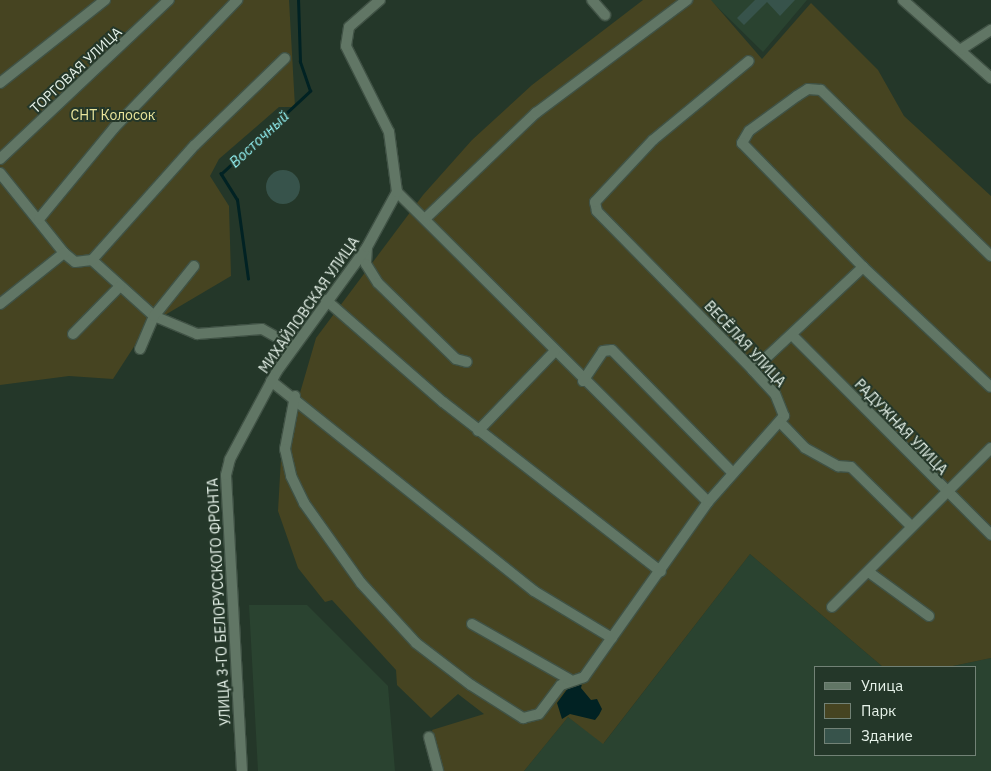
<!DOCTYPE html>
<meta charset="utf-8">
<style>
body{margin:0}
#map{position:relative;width:991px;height:771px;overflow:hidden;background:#243729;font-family:"IBM Plex Sans",sans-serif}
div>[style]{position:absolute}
.built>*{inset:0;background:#2a4330}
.green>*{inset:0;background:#464421}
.water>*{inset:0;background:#012223}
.stream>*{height:2.5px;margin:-1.25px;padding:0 1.25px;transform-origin:1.25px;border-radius:1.25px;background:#012223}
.building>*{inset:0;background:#37534b}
.round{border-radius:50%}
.roads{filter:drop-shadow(1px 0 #405245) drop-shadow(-1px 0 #405245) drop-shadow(0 1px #405245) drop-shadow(0 -1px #405245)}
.street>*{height:10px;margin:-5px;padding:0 5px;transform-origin:5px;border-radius:5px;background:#617665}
span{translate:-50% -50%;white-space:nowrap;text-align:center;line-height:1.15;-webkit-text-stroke:4px #243729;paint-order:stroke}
.street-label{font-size:14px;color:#e6f2e9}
.park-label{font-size:14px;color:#e8e49b}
.water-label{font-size:15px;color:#95f6f8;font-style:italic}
.legend{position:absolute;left:814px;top:666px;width:162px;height:90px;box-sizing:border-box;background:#243729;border:1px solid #728276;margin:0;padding:6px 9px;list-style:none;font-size:15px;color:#e6f2e9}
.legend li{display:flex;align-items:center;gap:10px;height:25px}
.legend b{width:25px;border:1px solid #728276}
</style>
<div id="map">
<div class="built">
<i style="clip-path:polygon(710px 0,807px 0,763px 52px)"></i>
<i style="clip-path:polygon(750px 554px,883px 667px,815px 667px,815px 755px,975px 755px,975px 667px,948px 667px,991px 658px,991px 771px,524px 771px,568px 717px,604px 743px)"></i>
<i style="clip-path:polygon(249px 605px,307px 605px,388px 686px,395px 771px,258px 771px)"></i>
</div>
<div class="green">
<i style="clip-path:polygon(0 0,289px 0,295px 107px,279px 107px,219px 159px,210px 176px,229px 206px,231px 276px,148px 325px,113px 379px,69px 376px,0 385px)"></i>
<i style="clip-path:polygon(643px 0,711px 0,762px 59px,811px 3px,878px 70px,904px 116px,991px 196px,991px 658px,948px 667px,883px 667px,750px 554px,603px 744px,568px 717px,524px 771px,442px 771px,432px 730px,484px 714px,458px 694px,431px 718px,397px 685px,396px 670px,332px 600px,325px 602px,298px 568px,278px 511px,281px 458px,316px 338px,423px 195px,472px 140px,532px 85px)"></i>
</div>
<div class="water">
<i style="clip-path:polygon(582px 684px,581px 688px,591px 700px,597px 699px,602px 709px,599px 715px,595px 720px,570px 714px,562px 719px,557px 703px,568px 688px)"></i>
</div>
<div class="stream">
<i style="left:248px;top:279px;width:80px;rotate:-97.9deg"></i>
<i style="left:237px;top:200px;width:31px;rotate:-122deg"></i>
<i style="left:221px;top:174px;width:122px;rotate:-43deg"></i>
<i style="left:310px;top:91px;width:31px;rotate:-109deg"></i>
<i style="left:300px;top:62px;width:62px;rotate:-91.8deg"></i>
</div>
<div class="building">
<i style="clip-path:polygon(755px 0,795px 0,780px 16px,767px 2px,744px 25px,737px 18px)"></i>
<i class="round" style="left:266px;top:170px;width:34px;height:34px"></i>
</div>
<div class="roads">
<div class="street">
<i style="left:592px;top:0;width:20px;rotate:49deg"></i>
<i style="left:903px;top:0;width:118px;rotate:41.6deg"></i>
<i style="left:960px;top:50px;width:37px;rotate:-33deg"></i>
<i style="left:0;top:83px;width:134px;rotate:-38.3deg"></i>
<i style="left:0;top:159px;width:232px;rotate:-43.3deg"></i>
<i style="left:0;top:173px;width:102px;rotate:51.3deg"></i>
<i style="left:64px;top:253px;width:14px;rotate:39deg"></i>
<i style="left:75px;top:262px;width:17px;rotate:-7deg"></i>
<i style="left:92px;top:260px;width:84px;rotate:42.1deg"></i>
<i style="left:154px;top:316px;width:47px;rotate:22.7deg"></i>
<i style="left:197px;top:334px;width:65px;rotate:-4.4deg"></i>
<i style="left:262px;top:329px;width:37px;rotate:29deg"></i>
<i style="left:397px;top:192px;width:439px;rotate:44.9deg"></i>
<i style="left:427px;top:217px;width:151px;rotate:-43.7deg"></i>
<i style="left:536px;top:113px;width:189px;rotate:-36.8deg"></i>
<i style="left:39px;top:219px;width:118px;rotate:-50.5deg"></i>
<i style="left:114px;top:128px;width:178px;rotate:-46.1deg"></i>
<i style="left:367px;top:248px;width:16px;rotate:94deg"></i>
<i style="left:366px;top:264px;width:22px;rotate:58deg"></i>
<i style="left:378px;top:283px;width:109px;rotate:44.3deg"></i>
<i style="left:456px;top:359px;width:11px;rotate:15deg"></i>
<i style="left:991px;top:256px;width:238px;rotate:-135.7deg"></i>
<i style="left:821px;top:90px;width:13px;rotate:-176deg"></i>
<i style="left:808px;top:89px;width:13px;rotate:148deg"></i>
<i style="left:797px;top:96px;width:59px;rotate:143.9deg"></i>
<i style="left:749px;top:131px;width:14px;rotate:120deg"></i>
<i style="left:742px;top:143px;width:173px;rotate:45.7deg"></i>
<i style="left:863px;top:267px;width:175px;rotate:43.2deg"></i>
<i style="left:92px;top:260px;width:154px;rotate:-48.2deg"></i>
<i style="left:195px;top:145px;width:125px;rotate:-44deg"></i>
<i style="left:326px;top:300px;width:155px;rotate:41.1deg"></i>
<i style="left:443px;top:402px;width:276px;rotate:37.9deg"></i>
<i style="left:0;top:304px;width:82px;rotate:-38.6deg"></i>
<i style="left:73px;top:334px;width:67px;rotate:-45.6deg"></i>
<i style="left:793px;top:336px;width:281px;rotate:45.1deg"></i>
<i style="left:140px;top:349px;width:36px;rotate:-67deg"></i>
<i style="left:154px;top:316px;width:64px;rotate:-51.3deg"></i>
<i style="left:753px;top:370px;width:151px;rotate:-43.1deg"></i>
<i style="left:271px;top:381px;width:337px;rotate:38.6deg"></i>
<i style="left:534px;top:591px;width:91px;rotate:31.1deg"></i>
<i style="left:583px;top:381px;width:36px;rotate:-56deg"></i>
<i style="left:603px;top:351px;width:9px;rotate:-6deg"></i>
<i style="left:612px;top:350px;width:171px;rotate:45.5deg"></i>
<i style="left:295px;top:396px;width:54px;rotate:100.7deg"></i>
<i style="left:285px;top:449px;width:28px;rotate:77deg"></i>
<i style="left:291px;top:476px;width:30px;rotate:64deg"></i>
<i style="left:304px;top:503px;width:98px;rotate:54.5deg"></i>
<i style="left:361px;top:583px;width:81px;rotate:47.5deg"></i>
<i style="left:416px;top:643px;width:69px;rotate:37.4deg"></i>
<i style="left:471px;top:685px;width:62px;rotate:32.4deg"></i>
<i style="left:523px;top:718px;width:16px;rotate:-14deg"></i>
<i style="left:539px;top:714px;width:36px;rotate:-53deg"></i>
<i style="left:561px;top:685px;width:24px;rotate:-19deg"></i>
<i style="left:584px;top:677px;width:214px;rotate:-54.7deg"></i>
<i style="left:708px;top:502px;width:115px;rotate:-48.5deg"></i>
<i style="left:784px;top:416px;width:24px;rotate:-112deg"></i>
<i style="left:775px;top:394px;width:33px;rotate:-133deg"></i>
<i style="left:753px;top:370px;width:223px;rotate:-134.5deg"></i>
<i style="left:597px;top:211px;width:9px;rotate:-103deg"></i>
<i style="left:595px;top:202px;width:85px;rotate:-46.9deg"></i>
<i style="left:653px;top:140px;width:124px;rotate:-39.5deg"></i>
<i style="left:780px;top:422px;width:36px;rotate:46deg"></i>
<i style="left:805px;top:448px;width:38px;rotate:29deg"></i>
<i style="left:838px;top:466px;width:13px;rotate:4deg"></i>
<i style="left:851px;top:467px;width:83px;rotate:44.5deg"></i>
<i style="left:478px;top:431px;width:110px;rotate:-46.1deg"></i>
<i style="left:870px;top:573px;width:73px;rotate:36.1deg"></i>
<i style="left:832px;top:607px;width:225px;rotate:-45deg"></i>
<i style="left:472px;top:624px;width:112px;rotate:29.6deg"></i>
<i style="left:429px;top:737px;width:35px;rotate:75deg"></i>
<i style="left:242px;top:771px;width:296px;rotate:-93.1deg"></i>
<i style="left:226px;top:475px;width:16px;rotate:-76deg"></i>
<i style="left:230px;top:459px;width:100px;rotate:-61.9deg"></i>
<i style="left:277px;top:371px;width:153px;rotate:-54deg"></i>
<i style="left:367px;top:247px;width:63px;rotate:-61.4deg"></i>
<i style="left:397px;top:192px;width:61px;rotate:-97.6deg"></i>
<i style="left:389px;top:132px;width:96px;rotate:-116.6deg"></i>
<i style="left:346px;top:46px;width:19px;rotate:-81deg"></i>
<i style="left:349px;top:27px;width:41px;rotate:-41.1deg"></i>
</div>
</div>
<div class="street-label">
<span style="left:76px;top:70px;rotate:-43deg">ТОРГОВАЯ УЛИЦА</span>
<span style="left:309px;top:305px;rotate:-55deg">МИХАЙЛОВСКАЯ УЛИЦА</span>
<span style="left:745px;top:344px;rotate:47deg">ВЕСЁЛАЯ УЛИЦА</span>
<span style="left:901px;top:427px;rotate:46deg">РАДУЖНАЯ УЛИЦА</span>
<span style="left:219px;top:602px;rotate:-93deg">УЛИЦА 3-ГО БЕЛОРУССКОГО ФРОНТА</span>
</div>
<div class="park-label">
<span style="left:113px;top:115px">СНТ Колосок</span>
</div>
<div class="water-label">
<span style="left:259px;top:139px;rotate:-43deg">Восточный</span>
</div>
<ul class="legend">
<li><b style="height:6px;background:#617665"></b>Улица</li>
<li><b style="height:14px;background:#464421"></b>Парк</li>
<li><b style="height:14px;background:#37534b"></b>Здание</li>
</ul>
</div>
